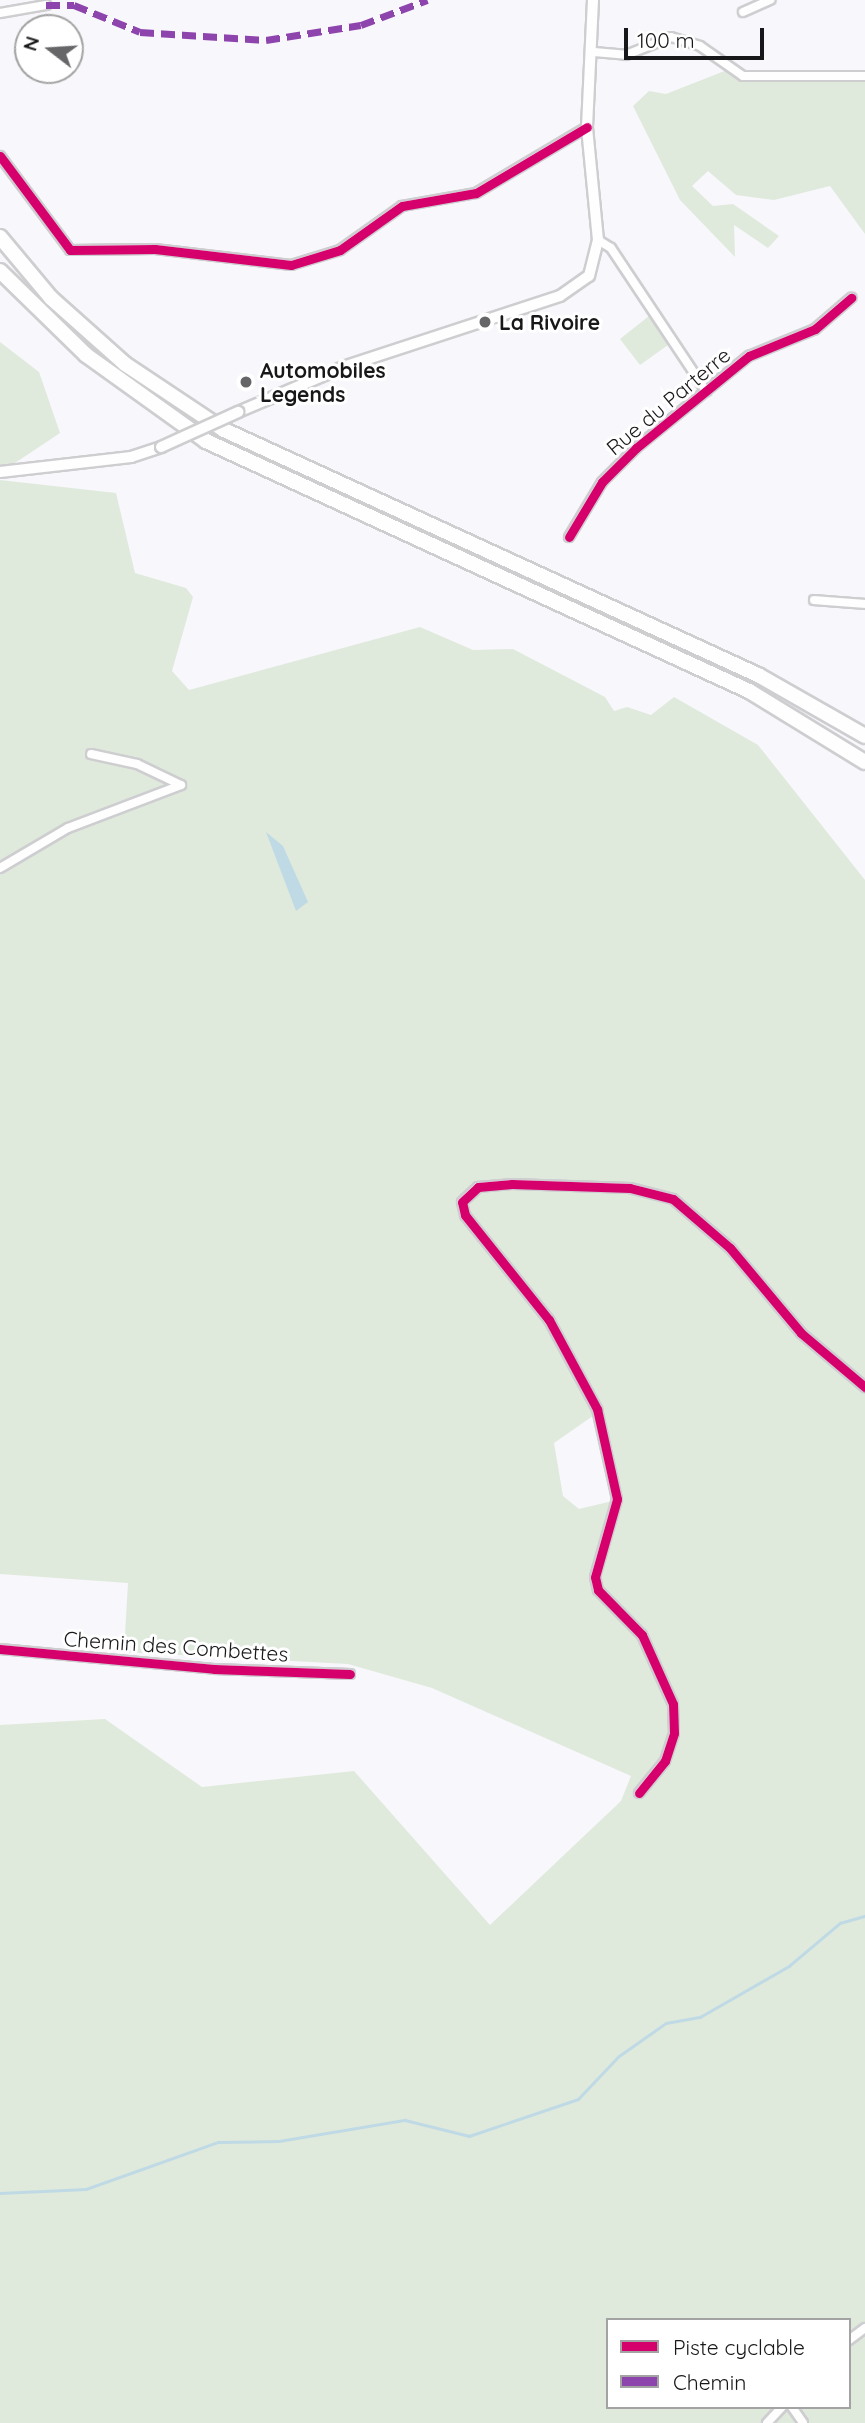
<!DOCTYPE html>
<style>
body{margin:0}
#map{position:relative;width:865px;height:2423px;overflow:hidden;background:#f8f7fb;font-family:Quicksand,sans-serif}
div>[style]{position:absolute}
.green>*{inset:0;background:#dfeadd}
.water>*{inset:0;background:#bfdae5}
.stream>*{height:2.5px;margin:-1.25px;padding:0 1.25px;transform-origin:1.25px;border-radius:1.25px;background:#bfdae5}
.roads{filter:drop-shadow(2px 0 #cecdd0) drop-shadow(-2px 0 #cecdd0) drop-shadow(0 2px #cecdd0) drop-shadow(0 -2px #cecdd0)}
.minor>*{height:8px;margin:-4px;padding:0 4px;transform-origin:4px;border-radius:4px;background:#fefefe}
.secondary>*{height:10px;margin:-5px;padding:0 5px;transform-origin:5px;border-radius:5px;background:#fefefe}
.motorway>*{height:14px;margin:-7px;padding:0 7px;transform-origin:7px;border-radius:7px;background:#fefefe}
.bridges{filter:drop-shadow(2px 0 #cecdd0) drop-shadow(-2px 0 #cecdd0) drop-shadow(0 2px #cecdd0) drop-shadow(0 -2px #cecdd0)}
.secondary-bridge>*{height:10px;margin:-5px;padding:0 5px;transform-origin:5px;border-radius:5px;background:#fefefe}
.quiet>*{height:7px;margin-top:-3.5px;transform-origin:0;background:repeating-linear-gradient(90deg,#8e44ad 0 14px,transparent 0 21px)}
.cycleway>*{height:9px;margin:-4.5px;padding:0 4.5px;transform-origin:4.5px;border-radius:4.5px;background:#d6006c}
.dots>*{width:19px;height:19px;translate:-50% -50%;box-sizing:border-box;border:4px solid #fff;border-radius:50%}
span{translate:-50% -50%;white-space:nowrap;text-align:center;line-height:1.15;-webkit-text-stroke:6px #fff;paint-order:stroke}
.poi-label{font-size:21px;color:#18181a;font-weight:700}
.left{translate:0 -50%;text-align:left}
.street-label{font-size:21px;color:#18181a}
.legend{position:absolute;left:606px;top:2318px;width:245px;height:91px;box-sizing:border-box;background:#fff;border:2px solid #a3a3a3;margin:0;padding:9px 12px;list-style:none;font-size:21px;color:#18181a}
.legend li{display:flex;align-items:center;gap:14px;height:35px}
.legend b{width:35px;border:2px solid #a3a3a3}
.north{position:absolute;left:14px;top:14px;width:70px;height:70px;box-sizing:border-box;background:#fff;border:2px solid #a3a3a3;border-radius:50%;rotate:287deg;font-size:19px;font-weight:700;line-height:28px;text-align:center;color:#18181a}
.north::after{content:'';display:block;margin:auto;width:24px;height:32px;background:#666669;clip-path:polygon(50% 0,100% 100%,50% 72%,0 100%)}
.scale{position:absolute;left:624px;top:28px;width:140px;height:32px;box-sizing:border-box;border:4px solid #18181a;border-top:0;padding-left:9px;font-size:21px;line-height:24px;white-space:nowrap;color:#18181a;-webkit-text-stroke:5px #fff;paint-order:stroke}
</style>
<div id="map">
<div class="green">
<i style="clip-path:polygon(727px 70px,753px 82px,865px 80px,865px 234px,830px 186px,774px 200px,736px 195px,708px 171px,692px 186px,713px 206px,733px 204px,779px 236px,768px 248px,734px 225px,735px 257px,680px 200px,633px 106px,649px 91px,666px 94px)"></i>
<i style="clip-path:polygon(649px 316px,668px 345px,640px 365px,620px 339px)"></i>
<i style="clip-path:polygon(0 342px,39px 372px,60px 433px,0 473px)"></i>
<i style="clip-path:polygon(evenodd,0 480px,116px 493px,135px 573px,186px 588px,193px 597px,172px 671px,189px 690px,420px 627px,473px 650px,513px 649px,605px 697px,614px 711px,627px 707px,651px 715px,674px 697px,758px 745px,865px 880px,865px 2423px,0 2423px,0 1725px,105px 1719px,202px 1787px,354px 1771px,490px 1925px,621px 1801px,631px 1776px,432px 1688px,348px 1664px,124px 1652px,128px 1583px,0 1574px,0 480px,600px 1411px,621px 1499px,579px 1509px,563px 1496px,554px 1443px,600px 1411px,0 480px,608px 2320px,849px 2320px,849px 2407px,608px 2407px,608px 2320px)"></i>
</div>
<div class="water">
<i style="clip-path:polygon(266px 832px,283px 846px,308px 902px,296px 911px)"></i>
</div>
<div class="stream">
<i style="left:0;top:2193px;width:86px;rotate:-2.7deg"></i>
<i style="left:86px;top:2189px;width:140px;rotate:-19.6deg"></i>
<i style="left:218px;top:2142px;width:61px;rotate:-0.9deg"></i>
<i style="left:279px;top:2141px;width:128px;rotate:-9.5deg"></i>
<i style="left:405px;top:2120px;width:66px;rotate:14deg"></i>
<i style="left:469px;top:2136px;width:115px;rotate:-18.7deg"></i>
<i style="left:578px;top:2099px;width:59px;rotate:-46.4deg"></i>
<i style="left:619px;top:2056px;width:57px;rotate:-35.1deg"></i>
<i style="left:666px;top:2023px;width:35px;rotate:-10deg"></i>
<i style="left:700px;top:2017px;width:103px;rotate:-29.8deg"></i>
<i style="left:789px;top:1966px;width:67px;rotate:-40.1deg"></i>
<i style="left:840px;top:1923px;width:26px;rotate:-16deg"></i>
</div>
<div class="roads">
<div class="minor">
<i style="left:743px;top:12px;width:30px;rotate:-24deg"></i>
<i style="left:0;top:13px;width:47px;rotate:-9.9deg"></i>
<i style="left:594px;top:52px;width:32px;rotate:5deg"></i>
<i style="left:626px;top:55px;width:48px;rotate:-21.8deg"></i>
<i style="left:671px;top:37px;width:30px;rotate:17deg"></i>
<i style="left:700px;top:46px;width:52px;rotate:34.9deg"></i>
<i style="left:743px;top:76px;width:122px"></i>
<i style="left:0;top:156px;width:117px;rotate:53.3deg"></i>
<i style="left:70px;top:250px;width:85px;rotate:-0.7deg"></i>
<i style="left:155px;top:249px;width:137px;rotate:6.7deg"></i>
<i style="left:291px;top:265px;width:51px;rotate:-17deg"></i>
<i style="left:340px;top:250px;width:76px;rotate:-35.4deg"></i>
<i style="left:402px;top:206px;width:75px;rotate:-10deg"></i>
<i style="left:476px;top:193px;width:129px;rotate:-30.7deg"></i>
<i style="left:598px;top:240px;width:15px;rotate:32deg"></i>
<i style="left:611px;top:248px;width:172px;rotate:56.4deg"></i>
<i style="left:569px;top:537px;width:64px;rotate:-59deg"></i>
<i style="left:602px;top:482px;width:48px;rotate:-45deg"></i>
<i style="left:636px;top:448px;width:146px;rotate:-39.2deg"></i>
<i style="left:749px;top:356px;width:71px;rotate:-22.2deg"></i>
<i style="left:815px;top:329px;width:48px;rotate:-40.7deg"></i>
<i style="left:814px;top:600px;width:51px;rotate:4.5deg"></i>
<i style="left:0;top:868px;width:79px;rotate:-30.5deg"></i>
<i style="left:68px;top:828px;width:121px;rotate:-20.8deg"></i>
<i style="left:181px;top:785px;width:49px;rotate:-154.5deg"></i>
<i style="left:137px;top:764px;width:47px;rotate:-167.7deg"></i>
<i style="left:0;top:1649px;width:215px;rotate:5.3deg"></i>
<i style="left:214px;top:1669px;width:136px;rotate:2.1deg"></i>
<i style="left:639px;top:1793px;width:41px;rotate:-50.9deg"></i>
<i style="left:665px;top:1761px;width:29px;rotate:-72deg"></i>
<i style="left:674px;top:1733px;width:29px;rotate:-92deg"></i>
<i style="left:673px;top:1704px;width:76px;rotate:-114.2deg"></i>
<i style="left:642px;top:1635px;width:63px;rotate:-134.4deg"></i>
<i style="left:598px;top:1590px;width:13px;rotate:-103deg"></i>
<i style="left:595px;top:1577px;width:81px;rotate:-74.2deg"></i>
<i style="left:617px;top:1499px;width:92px;rotate:-102.5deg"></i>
<i style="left:597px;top:1409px;width:101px;rotate:-118.3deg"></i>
<i style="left:549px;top:1320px;width:134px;rotate:-128.7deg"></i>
<i style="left:465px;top:1215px;width:13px;rotate:-103deg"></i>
<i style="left:462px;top:1202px;width:22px;rotate:-43deg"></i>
<i style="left:478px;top:1187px;width:34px;rotate:-5deg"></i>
<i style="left:512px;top:1184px;width:118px;rotate:1.9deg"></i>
<i style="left:630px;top:1188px;width:44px;rotate:14.3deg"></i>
<i style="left:673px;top:1199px;width:75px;rotate:40.7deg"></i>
<i style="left:730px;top:1248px;width:111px;rotate:50.1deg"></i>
<i style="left:801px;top:1333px;width:84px;rotate:40.2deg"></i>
<i style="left:849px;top:2340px;width:20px;rotate:-37deg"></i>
<i style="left:792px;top:2407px;width:19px;rotate:55deg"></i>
<i style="left:767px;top:2423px;width:22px;rotate:-47deg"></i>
</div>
<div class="secondary">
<i style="left:238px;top:412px;width:117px;rotate:-23.1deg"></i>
<i style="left:346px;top:366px;width:225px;rotate:-18.1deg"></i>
<i style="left:560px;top:296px;width:35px;rotate:-35deg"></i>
<i style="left:589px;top:276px;width:37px;rotate:-76deg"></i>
<i style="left:598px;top:240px;width:114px;rotate:-95.6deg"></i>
<i style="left:587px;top:127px;width:127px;rotate:-87.3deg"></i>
<i style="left:0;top:472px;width:132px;rotate:-6.5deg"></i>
<i style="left:131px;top:457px;width:32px;rotate:-18deg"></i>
</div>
<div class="motorway">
<i style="left:0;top:237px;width:80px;rotate:50.1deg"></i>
<i style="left:51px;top:298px;width:99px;rotate:41.7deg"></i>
<i style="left:125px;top:364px;width:119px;rotate:33.7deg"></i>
<i style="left:224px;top:430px;width:588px;rotate:24.65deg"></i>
<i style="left:758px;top:675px;width:123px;rotate:29.7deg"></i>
<i style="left:0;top:271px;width:120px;rotate:44.3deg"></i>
<i style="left:86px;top:355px;width:148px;rotate:35.6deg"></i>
<i style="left:206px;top:441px;width:598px;rotate:24.72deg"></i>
<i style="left:749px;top:691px;width:136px;rotate:31.5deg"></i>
</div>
</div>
<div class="bridges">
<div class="secondary-bridge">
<i style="left:161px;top:447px;width:85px;rotate:-24.4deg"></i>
</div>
</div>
<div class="quiet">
<i style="left:46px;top:5px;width:28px"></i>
<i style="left:74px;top:5px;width:71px;rotate:22.2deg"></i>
<i style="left:140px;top:32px;width:126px;rotate:3.6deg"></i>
<i style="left:266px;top:40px;width:96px;rotate:-9deg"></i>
<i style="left:361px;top:25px;width:71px;rotate:-20.7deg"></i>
</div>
<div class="cycleway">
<i style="left:0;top:156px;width:117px;rotate:53.3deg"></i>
<i style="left:70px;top:250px;width:85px;rotate:-0.7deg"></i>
<i style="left:155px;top:249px;width:137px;rotate:6.7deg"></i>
<i style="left:291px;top:265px;width:51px;rotate:-17deg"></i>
<i style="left:340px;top:250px;width:76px;rotate:-35.4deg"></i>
<i style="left:402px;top:206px;width:75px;rotate:-10deg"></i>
<i style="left:476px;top:193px;width:129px;rotate:-30.7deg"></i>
<i style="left:569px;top:537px;width:64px;rotate:-59deg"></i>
<i style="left:602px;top:482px;width:48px;rotate:-45deg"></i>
<i style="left:636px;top:448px;width:146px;rotate:-39.2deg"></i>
<i style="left:749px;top:356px;width:71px;rotate:-22.2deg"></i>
<i style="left:815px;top:329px;width:48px;rotate:-40.7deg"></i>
<i style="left:0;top:1649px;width:215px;rotate:5.3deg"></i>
<i style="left:214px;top:1669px;width:136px;rotate:2.1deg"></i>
<i style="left:639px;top:1793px;width:41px;rotate:-50.9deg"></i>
<i style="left:665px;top:1761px;width:29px;rotate:-72deg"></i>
<i style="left:674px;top:1733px;width:29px;rotate:-92deg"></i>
<i style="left:673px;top:1704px;width:76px;rotate:-114.2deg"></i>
<i style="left:642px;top:1635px;width:63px;rotate:-134.4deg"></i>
<i style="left:598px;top:1590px;width:13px;rotate:-103deg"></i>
<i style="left:595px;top:1577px;width:81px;rotate:-74.2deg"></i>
<i style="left:617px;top:1499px;width:92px;rotate:-102.5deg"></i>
<i style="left:597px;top:1409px;width:101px;rotate:-118.3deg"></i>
<i style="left:549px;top:1320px;width:134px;rotate:-128.7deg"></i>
<i style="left:465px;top:1215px;width:13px;rotate:-103deg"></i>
<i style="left:462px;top:1202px;width:22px;rotate:-43deg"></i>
<i style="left:478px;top:1187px;width:34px;rotate:-5deg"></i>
<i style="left:512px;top:1184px;width:118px;rotate:1.9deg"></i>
<i style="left:630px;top:1188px;width:44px;rotate:14.3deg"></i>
<i style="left:673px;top:1199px;width:75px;rotate:40.7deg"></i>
<i style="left:730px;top:1248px;width:111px;rotate:50.1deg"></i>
<i style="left:801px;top:1333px;width:84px;rotate:40.2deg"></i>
</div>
<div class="dots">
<i style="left:485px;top:322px;background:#666669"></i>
<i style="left:246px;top:382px;background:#666669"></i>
</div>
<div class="poi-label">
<span class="left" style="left:499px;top:322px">La Rivoire</span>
<span class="left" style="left:260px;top:382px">Automobiles<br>Legends</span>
</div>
<div class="street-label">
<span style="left:668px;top:401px;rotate:-40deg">Rue du Parterre</span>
<span style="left:176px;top:1646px;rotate:4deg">Chemin des Combettes</span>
</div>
<ul class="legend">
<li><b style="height:9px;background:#d6006c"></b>Piste cyclable</li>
<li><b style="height:9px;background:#8e44ad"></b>Chemin</li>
</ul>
<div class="north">N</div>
<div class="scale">100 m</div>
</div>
